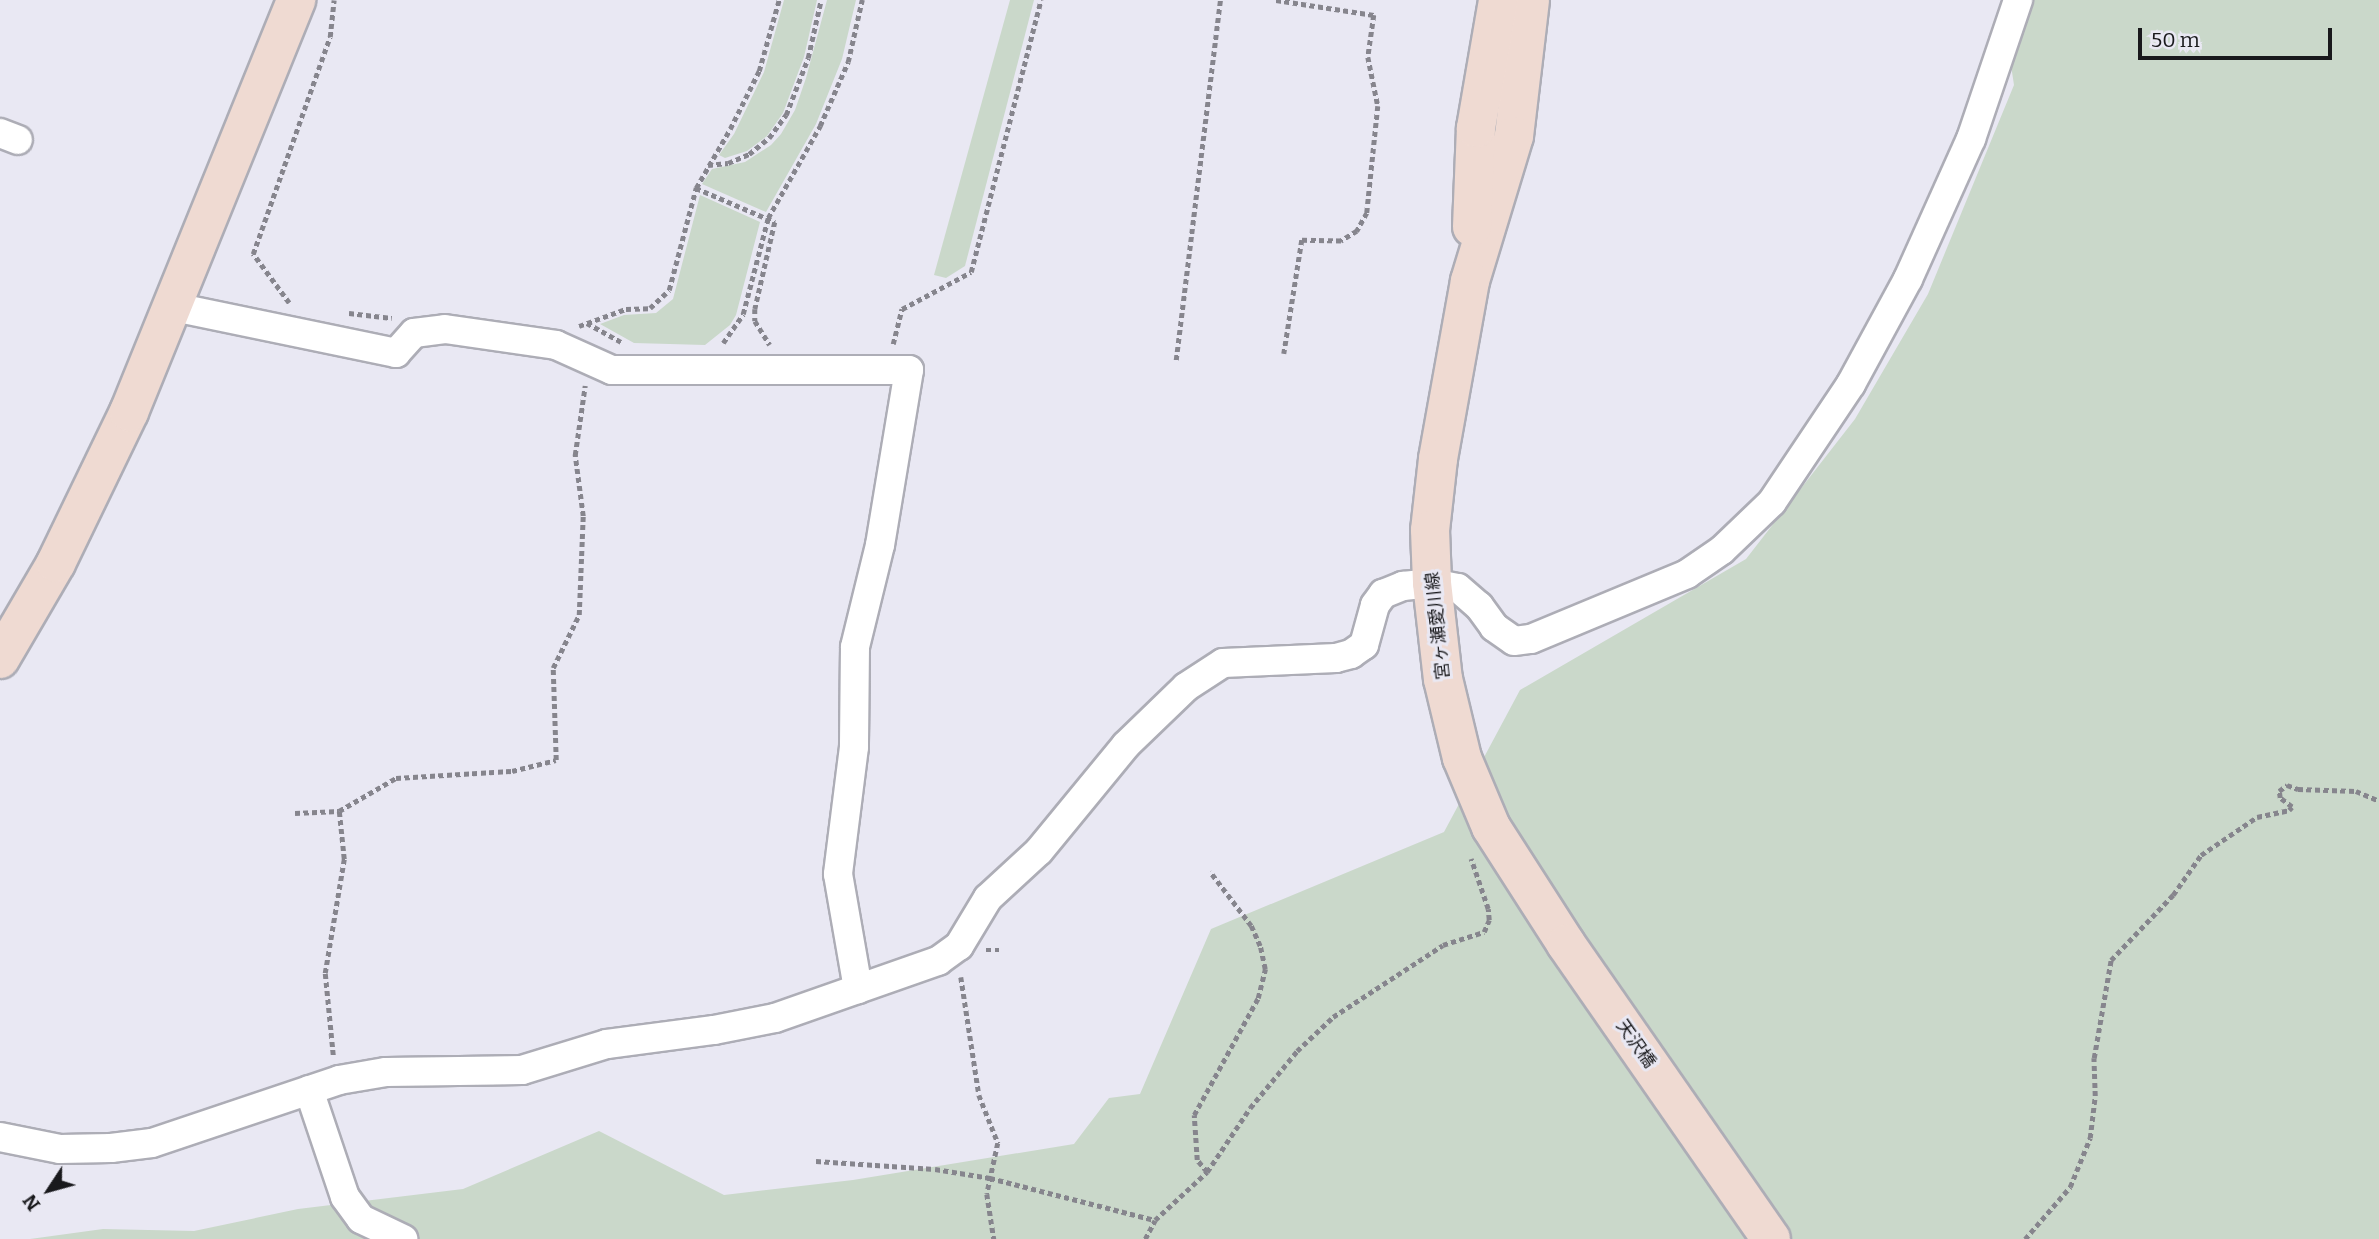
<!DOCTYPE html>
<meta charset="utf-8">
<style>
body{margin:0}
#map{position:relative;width:2379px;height:1239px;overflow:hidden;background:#e9e8f3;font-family:Bitter,"Noto Sans JP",serif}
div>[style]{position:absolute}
.green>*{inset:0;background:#cad8ca}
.path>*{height:4.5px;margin-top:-2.25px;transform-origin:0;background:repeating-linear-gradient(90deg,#86858d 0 5px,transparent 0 8.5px)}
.roads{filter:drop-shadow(2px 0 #adadb6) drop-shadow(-2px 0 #adadb6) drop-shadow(0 2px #adadb6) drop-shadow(0 -2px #adadb6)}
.street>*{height:28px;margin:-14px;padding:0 14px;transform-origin:14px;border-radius:14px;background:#fff}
.secondary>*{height:38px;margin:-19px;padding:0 19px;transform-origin:19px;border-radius:19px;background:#efdad2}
span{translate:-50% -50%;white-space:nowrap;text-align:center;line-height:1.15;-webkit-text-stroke:6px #e9e8f3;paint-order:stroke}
.street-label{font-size:18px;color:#19191c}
.north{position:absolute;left:14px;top:1155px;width:70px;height:70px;-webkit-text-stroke:5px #e9e8f3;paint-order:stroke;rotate:234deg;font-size:19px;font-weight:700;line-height:28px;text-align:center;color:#19191c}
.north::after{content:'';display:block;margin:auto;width:24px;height:32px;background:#19191c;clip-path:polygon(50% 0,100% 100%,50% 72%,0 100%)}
.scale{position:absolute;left:2138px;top:28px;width:194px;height:32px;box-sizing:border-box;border:4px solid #19191c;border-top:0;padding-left:9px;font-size:21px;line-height:24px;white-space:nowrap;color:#19191c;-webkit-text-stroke:5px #e9e8f3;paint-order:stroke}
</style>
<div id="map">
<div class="green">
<i style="clip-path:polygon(784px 0,817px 0,804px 57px,783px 113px,767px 136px,747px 151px,725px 158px,719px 155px,734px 134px,764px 72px)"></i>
<i style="clip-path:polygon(827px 0,856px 0,842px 59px,816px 124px,766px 212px,702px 184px,712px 169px,745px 162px,771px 145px,781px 134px,795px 110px,806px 78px)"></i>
<i style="clip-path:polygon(1010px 0,1034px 0,965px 266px,946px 278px,934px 275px)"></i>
<i style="clip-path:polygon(2001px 0,2379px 0,2379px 1239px,30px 1239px,103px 1229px,194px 1231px,298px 1209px,463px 1189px,599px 1131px,724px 1195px,853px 1180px,1074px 1144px,1109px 1098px,1140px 1094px,1211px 929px,1444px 832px,1520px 690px,1746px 559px,1855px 419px,1928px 294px,2014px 85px)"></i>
<i style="clip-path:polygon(700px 195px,760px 222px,736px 315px,730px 325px,705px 345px,634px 343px,600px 324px,624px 315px,656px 313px,673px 299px)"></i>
</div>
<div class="path">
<i style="left:1276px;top:0;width:99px;rotate:8.7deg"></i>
<i style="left:1374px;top:15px;width:42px;rotate:98.1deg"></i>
<i style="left:1368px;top:57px;width:50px;rotate:78.5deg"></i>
<i style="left:1378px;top:106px;width:108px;rotate:95.9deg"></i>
<i style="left:1367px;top:213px;width:21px;rotate:119deg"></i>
<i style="left:1357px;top:231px;width:19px;rotate:148deg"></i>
<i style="left:1341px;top:241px;width:39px;rotate:-179deg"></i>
<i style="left:1302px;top:240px;width:115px;rotate:99deg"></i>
<i style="left:708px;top:165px;width:20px;rotate:-6deg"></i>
<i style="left:728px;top:163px;width:23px;rotate:-23deg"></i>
<i style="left:749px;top:154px;width:26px;rotate:-39deg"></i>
<i style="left:769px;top:138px;width:29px;rotate:-54deg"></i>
<i style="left:786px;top:115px;width:61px;rotate:-68.9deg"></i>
<i style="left:808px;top:58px;width:59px;rotate:-77.4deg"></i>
<i style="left:696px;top:188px;width:86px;rotate:23.3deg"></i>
<i style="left:775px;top:222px;width:89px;rotate:102.9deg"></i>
<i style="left:755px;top:309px;width:12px;rotate:90deg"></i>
<i style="left:755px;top:321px;width:28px;rotate:58deg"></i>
<i style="left:289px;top:303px;width:61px;rotate:-126.3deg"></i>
<i style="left:253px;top:254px;width:230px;rotate:-70.5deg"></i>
<i style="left:330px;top:37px;width:37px;rotate:-84deg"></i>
<i style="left:349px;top:313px;width:43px;rotate:6.6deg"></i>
<i style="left:587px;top:323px;width:39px;rotate:29deg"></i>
<i style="left:579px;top:326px;width:50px;rotate:-19.9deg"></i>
<i style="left:626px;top:309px;width:24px;rotate:-2deg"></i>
<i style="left:650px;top:308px;width:26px;rotate:-43deg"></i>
<i style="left:669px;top:290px;width:106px;rotate:-75.2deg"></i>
<i style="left:696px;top:188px;width:68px;rotate:-60deg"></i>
<i style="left:730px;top:129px;width:65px;rotate:-63.4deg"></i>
<i style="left:759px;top:71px;width:74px;rotate:-74.3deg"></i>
<i style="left:723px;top:343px;width:35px;rotate:-55deg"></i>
<i style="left:743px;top:314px;width:99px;rotate:-75.4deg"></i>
<i style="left:768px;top:218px;width:106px;rotate:-60.5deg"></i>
<i style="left:820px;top:126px;width:70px;rotate:-66.4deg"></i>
<i style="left:848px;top:62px;width:64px;rotate:-77.3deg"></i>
<i style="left:893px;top:344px;width:36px;rotate:-76deg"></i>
<i style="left:902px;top:309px;width:78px;rotate:-28.2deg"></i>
<i style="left:971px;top:272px;width:281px;rotate:-75.6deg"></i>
<i style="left:1176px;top:360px;width:363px;rotate:-83deg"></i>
<i style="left:295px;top:813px;width:44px;rotate:-2.6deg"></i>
<i style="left:339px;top:811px;width:66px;rotate:-30.1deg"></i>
<i style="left:396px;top:778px;width:116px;rotate:-3.5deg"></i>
<i style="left:512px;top:771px;width:45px;rotate:-14deg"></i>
<i style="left:556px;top:760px;width:92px;rotate:-91.9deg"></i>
<i style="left:553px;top:668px;width:59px;rotate:-63.9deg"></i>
<i style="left:579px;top:615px;width:99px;rotate:-87.7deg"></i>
<i style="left:583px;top:516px;width:62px;rotate:-97.5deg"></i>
<i style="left:575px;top:455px;width:70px;rotate:-81.8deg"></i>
<i style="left:986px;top:950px;width:13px"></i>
<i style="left:961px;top:977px;width:119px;rotate:81.3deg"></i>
<i style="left:979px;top:1095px;width:52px;rotate:68.4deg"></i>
<i style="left:998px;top:1143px;width:52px;rotate:102.2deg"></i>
<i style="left:987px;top:1194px;width:46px;rotate:81.2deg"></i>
<i style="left:333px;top:1055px;width:82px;rotate:-95.6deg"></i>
<i style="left:325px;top:973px;width:116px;rotate:-80.5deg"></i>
<i style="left:344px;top:859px;width:48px;rotate:-95.9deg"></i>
<i style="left:816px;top:1161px;width:119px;rotate:3.8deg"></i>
<i style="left:935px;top:1169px;width:56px;rotate:9.3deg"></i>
<i style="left:990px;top:1178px;width:170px;rotate:14.3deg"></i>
<i style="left:1207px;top:1172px;width:16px;rotate:-130deg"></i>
<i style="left:1197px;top:1160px;width:45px;rotate:-93.8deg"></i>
<i style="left:1194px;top:1115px;width:133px;rotate:-61.3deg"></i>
<i style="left:1258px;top:998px;width:30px;rotate:-76deg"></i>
<i style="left:1265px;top:969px;width:24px;rotate:-102deg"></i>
<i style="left:1260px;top:946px;width:22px;rotate:-114deg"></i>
<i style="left:1251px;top:926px;width:68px;rotate:-127.2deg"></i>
<i style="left:1145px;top:1239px;width:21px;rotate:-62deg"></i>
<i style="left:1155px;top:1220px;width:71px;rotate:-42.7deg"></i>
<i style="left:1207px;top:1172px;width:77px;rotate:-56.1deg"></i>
<i style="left:1250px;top:1108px;width:74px;rotate:-50.5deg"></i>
<i style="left:1297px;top:1051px;width:50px;rotate:-43.4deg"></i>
<i style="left:1333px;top:1017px;width:131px;rotate:-33.2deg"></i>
<i style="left:1443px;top:945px;width:43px;rotate:-17.6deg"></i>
<i style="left:1484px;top:932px;width:13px;rotate:-67deg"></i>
<i style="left:1489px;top:920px;width:11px;rotate:-95deg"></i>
<i style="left:1488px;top:909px;width:53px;rotate:-108.8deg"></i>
<i style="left:2025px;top:1239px;width:69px;rotate:-49.1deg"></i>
<i style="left:2070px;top:1187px;width:53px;rotate:-67.8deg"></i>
<i style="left:2090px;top:1138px;width:42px;rotate:-83.2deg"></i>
<i style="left:2095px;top:1096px;width:38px;rotate:-92deg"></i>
<i style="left:2094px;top:1058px;width:99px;rotate:-80.2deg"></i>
<i style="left:2111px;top:960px;width:90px;rotate:-46.4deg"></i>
<i style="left:2173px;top:895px;width:49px;rotate:-55deg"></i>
<i style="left:2201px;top:855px;width:68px;rotate:-34.2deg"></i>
<i style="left:2257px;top:817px;width:33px;rotate:-12deg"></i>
<i style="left:2289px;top:810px;width:4px;rotate:-45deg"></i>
<i style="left:2292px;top:807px;width:15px;rotate:-143deg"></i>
<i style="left:2280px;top:798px;width:7px;rotate:-98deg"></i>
<i style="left:2279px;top:791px;width:10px;rotate:-37deg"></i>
<i style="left:2287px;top:785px;width:12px;rotate:20deg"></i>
<i style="left:2298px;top:789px;width:58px;rotate:2deg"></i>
<i style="left:2356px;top:791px;width:25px;rotate:23deg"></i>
</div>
<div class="roads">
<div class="street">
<i style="left:0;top:133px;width:19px;rotate:21deg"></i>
<i style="left:174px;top:307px;width:227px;rotate:11.7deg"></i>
<i style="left:396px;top:353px;width:27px;rotate:-48deg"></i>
<i style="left:414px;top:333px;width:31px;rotate:-7deg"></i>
<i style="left:445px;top:329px;width:112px;rotate:8.2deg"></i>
<i style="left:556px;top:345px;width:61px;rotate:24.1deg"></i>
<i style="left:612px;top:370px;width:297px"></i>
<i style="left:909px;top:370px;width:177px;rotate:99.4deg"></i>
<i style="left:880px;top:545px;width:105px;rotate:103.8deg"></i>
<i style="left:855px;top:647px;width:100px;rotate:90.6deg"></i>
<i style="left:854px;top:747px;width:128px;rotate:97.2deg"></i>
<i style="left:838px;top:874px;width:117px;rotate:80.1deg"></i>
<i style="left:309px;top:1090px;width:113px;rotate:71.4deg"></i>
<i style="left:345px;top:1197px;width:27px;rotate:54deg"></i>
<i style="left:361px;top:1219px;width:47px;rotate:25.5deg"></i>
<i style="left:0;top:1137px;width:61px;rotate:11.3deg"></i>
<i style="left:60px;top:1149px;width:51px;rotate:-1.1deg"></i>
<i style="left:111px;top:1148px;width:41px;rotate:-7deg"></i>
<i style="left:152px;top:1143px;width:197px;rotate:-18.6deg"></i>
<i style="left:339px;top:1080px;width:48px;rotate:-9.7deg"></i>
<i style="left:386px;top:1072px;width:136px;rotate:-0.8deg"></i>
<i style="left:522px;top:1070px;width:89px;rotate:-17deg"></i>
<i style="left:607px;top:1044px;width:108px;rotate:-7.5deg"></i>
<i style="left:714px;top:1030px;width:62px;rotate:-11.1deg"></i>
<i style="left:775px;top:1018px;width:173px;rotate:-19.3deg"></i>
<i style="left:938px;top:961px;width:26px;rotate:-36deg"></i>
<i style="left:959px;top:946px;width:56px;rotate:-58.9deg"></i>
<i style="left:988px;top:898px;width:69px;rotate:-42.7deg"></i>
<i style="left:1039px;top:851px;width:137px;rotate:-50.6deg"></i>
<i style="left:1126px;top:745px;width:83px;rotate:-44deg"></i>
<i style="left:1186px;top:687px;width:44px;rotate:-33deg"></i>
<i style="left:1223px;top:663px;width:113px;rotate:-2.5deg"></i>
<i style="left:1336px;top:658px;width:16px;rotate:-15deg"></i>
<i style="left:1351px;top:654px;width:16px;rotate:-35deg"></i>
<i style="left:1364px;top:645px;width:41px;rotate:-74.6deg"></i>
<i style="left:1375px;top:605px;width:14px;rotate:-54deg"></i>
<i style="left:1383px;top:594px;width:22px;rotate:-22deg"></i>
<i style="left:1403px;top:586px;width:29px;rotate:-6deg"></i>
<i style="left:1432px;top:583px;width:26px;rotate:11deg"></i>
<i style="left:1458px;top:588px;width:28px;rotate:41deg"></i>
<i style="left:1479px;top:606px;width:26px;rotate:54deg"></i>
<i style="left:1494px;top:627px;width:24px;rotate:35deg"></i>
<i style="left:1514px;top:641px;width:17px;rotate:-7deg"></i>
<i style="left:1531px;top:639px;width:169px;rotate:-22.6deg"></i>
<i style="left:1687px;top:574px;width:42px;rotate:-34.4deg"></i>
<i style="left:1722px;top:550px;width:69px;rotate:-43.8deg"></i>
<i style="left:1772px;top:502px;width:142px;rotate:-56.2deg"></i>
<i style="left:1851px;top:384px;width:119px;rotate:-61.5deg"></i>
<i style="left:1908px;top:279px;width:154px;rotate:-65.8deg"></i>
<i style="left:1971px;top:139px;width:147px;rotate:-71.3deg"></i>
</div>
<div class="secondary">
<i style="left:1530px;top:0;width:137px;rotate:96.7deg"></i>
<i style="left:1514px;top:136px;width:152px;rotate:106.9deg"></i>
<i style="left:1470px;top:281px;width:181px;rotate:100.2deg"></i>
<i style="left:1438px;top:459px;width:71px;rotate:96.4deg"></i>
<i style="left:1430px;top:530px;width:53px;rotate:87.8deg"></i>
<i style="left:1432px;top:583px;width:97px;rotate:83.5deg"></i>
<i style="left:1443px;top:679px;width:81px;rotate:76.5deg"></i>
<i style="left:1462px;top:758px;width:75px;rotate:67.2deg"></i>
<i style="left:1491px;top:827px;width:139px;rotate:57.3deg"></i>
<i style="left:1566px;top:944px;width:359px;rotate:55.2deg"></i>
<i style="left:1472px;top:227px;width:99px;rotate:-87.7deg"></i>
<i style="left:1476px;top:128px;width:130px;rotate:-80.2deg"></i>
<i style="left:0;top:659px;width:111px;rotate:-59.7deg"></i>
<i style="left:56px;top:563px;width:168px;rotate:-64.2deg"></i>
<i style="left:129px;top:412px;width:445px;rotate:-67.9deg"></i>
</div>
</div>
<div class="street-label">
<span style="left:1438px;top:626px;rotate:-96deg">宮ヶ瀬愛川線</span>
<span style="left:1636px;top:1044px;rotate:55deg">天沢橋</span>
</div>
<div class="north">N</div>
<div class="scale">50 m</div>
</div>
